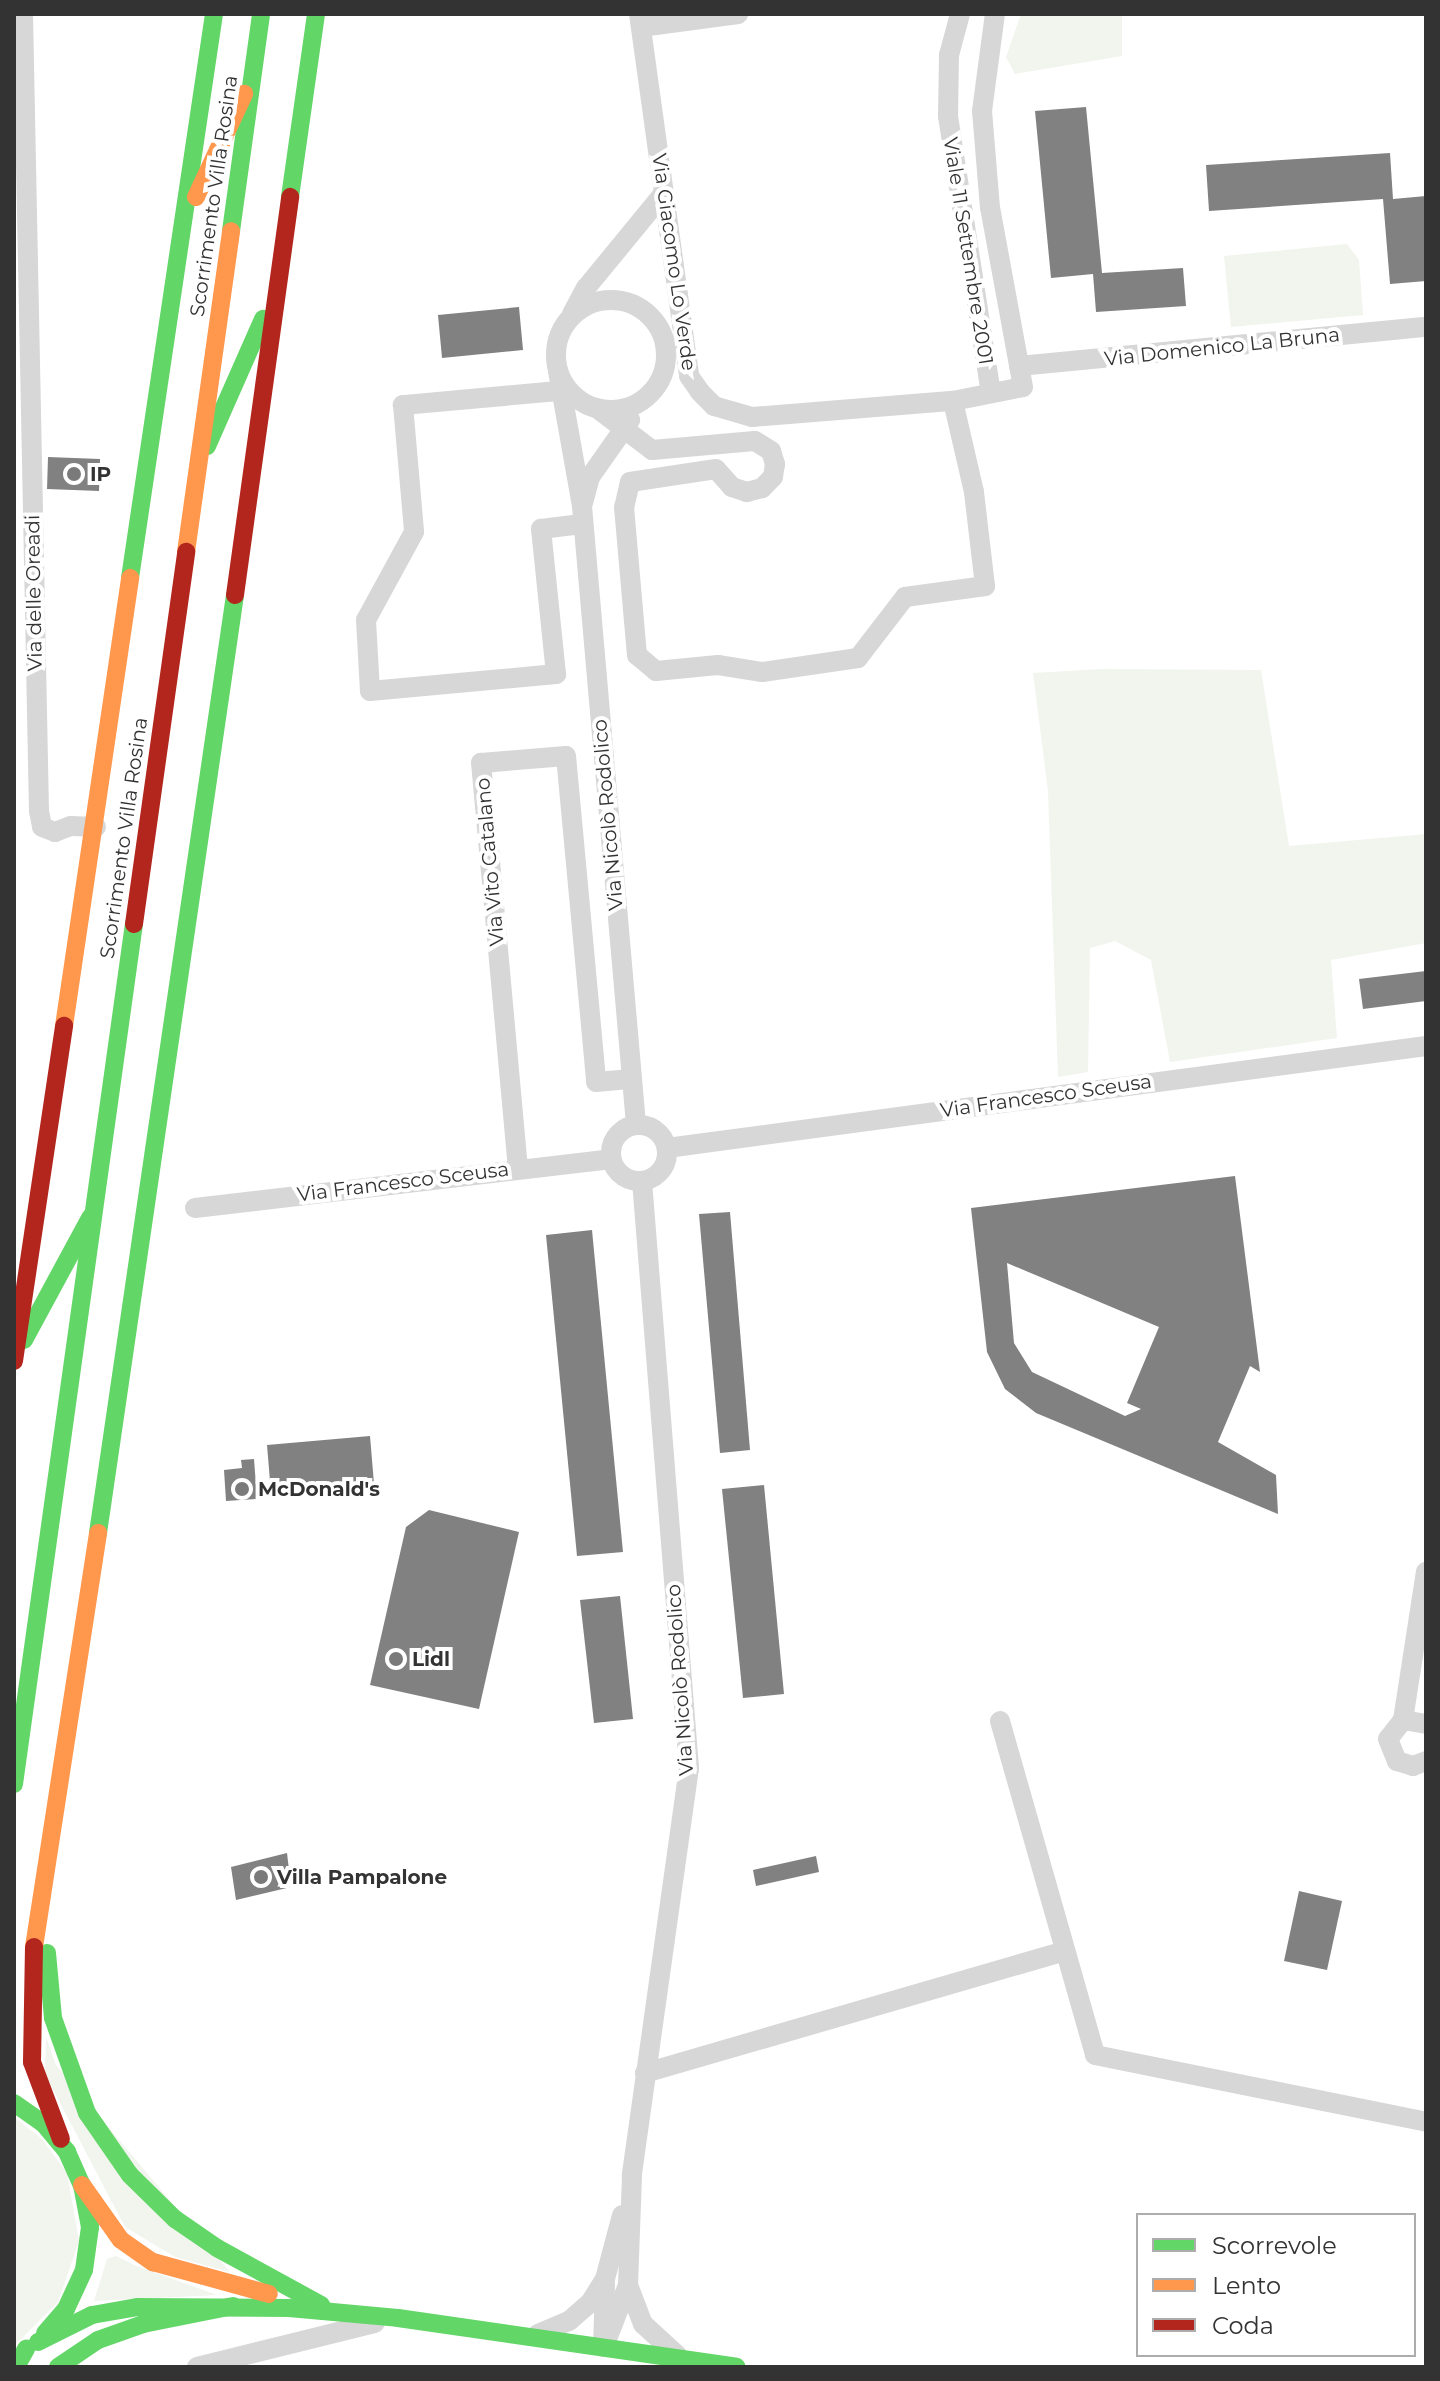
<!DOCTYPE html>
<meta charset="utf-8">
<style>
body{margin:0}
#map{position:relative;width:1440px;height:2381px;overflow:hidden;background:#fff;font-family:Montserrat,sans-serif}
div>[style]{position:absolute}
.green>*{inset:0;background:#f1f5ed}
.building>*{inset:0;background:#818181}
.street>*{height:20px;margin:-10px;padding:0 10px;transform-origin:10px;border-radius:10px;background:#d7d7d7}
.street>.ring{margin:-10px;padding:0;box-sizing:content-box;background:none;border:20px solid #d7d7d7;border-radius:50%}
.fast>*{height:18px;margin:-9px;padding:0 9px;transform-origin:9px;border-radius:9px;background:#63d668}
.slow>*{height:18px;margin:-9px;padding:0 9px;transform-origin:9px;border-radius:9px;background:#ff974d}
.jam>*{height:18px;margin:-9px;padding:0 9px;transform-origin:9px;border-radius:9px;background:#b3261e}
.dots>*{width:22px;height:22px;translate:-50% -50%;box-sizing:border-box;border:4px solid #fff;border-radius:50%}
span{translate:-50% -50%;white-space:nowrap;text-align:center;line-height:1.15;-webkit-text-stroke:8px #fff;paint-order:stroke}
.street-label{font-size:20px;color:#333}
.poi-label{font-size:20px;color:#333;font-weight:700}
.left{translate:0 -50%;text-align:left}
.frame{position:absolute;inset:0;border:16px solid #333;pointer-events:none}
.legend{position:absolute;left:1136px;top:2213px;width:280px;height:144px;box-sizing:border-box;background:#fff;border:2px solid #adadad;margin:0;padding:10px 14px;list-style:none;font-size:24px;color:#333}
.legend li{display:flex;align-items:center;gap:16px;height:40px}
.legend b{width:40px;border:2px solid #adadad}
</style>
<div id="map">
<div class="green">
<i style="clip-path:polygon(1021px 14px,1122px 14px,1122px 56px,1015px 74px,1006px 57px)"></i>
<i style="clip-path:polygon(1347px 244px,1359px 260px,1363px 315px,1231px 327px,1224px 256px)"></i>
<i style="clip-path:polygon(1102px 669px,1261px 670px,1289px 846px,1426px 834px,1426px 943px,1331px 960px,1337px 1038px,1170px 1062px,1151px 960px,1115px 941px,1090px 948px,1088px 1072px,1058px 1077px,1048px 791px,1033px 673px)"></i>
<i style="clip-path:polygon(46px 2037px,56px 2065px,230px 2272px,175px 2257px,125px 2227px,45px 2074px)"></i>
<i style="clip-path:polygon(14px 2117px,42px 2139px,67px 2173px,79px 2241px,58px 2302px,14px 2346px)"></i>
<i style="clip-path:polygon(116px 2256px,134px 2265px,217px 2295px,94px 2301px,107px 2259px)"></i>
</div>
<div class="building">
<i style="clip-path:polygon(1086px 107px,1102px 273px,1183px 268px,1186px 306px,1096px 312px,1093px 274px,1051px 278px,1035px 111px)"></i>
<i style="clip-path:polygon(1390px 153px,1393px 199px,1426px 196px,1426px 281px,1390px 284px,1383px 199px,1209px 211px,1206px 165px)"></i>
<i style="clip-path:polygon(519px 307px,523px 350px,442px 358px,438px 315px)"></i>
<i style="clip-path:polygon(48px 457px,100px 459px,99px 491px,47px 489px)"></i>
<i style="clip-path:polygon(1426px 971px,1426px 1001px,1363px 1009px,1359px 979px)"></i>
<i style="clip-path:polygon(evenodd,1235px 1176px,1260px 1372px,1250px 1366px,1218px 1442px,1276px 1475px,1278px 1514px,1036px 1413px,1005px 1389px,987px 1352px,971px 1208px,1235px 1176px,1007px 1263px,1159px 1327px,1127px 1403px,1141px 1409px,1125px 1416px,1032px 1372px,1014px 1343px,1007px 1263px)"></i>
<i style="clip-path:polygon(730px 1212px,750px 1450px,720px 1453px,699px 1214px)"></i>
<i style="clip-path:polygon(592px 1230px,623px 1552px,577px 1556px,546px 1235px)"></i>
<i style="clip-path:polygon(370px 1436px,374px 1484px,271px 1493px,267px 1445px)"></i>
<i style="clip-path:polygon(254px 1459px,257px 1499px,226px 1501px,224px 1470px,242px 1468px,241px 1460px)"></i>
<i style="clip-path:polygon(764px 1485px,784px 1694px,743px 1698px,722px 1489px)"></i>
<i style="clip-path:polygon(429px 1510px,519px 1532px,479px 1709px,370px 1685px,406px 1527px)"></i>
<i style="clip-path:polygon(620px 1596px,633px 1719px,594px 1723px,580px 1600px)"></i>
<i style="clip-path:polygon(287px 1853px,291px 1887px,236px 1900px,231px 1867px)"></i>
<i style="clip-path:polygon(816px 1856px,819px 1872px,756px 1886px,753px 1870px)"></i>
<i style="clip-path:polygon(1299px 1891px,1342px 1901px,1327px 1970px,1284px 1961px)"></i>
</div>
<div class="street">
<i style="left:23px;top:14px;width:797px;rotate:88.85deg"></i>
<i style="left:39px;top:811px;width:16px;rotate:79deg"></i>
<i style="left:42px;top:827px;width:14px;rotate:21deg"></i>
<i style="left:55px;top:832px;width:17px;rotate:-21deg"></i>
<i style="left:71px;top:826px;width:25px;rotate:2deg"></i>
<i style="left:639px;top:14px;width:365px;rotate:82.1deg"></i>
<i style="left:689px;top:376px;width:19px;rotate:55deg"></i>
<i style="left:700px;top:392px;width:20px;rotate:45deg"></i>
<i style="left:714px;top:406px;width:40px;rotate:16deg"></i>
<i style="left:752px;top:417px;width:202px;rotate:-4.6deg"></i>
<i style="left:960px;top:14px;width:42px;rotate:105deg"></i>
<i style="left:949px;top:55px;width:61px;rotate:90.9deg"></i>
<i style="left:948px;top:116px;width:280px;rotate:81.2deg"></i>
<i style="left:641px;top:27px;width:98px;rotate:-7.6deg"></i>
<i class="ring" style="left:556px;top:300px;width:90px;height:90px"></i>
<i style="left:572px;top:314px;width:30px;rotate:-62deg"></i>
<i style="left:586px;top:288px;width:123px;rotate:-50.6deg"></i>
<i style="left:1019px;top:366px;width:409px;rotate:-5.5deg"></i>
<i style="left:558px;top:371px;width:137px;rotate:79.9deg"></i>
<i style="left:582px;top:506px;width:621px;rotate:85.01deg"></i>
<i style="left:558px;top:391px;width:156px;rotate:174.8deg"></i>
<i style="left:403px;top:405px;width:127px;rotate:85deg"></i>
<i style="left:414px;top:532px;width:100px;rotate:118.6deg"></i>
<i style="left:366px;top:620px;width:71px;rotate:86.8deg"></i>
<i style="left:370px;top:691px;width:187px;rotate:-5.2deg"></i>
<i style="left:556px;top:674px;width:146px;rotate:-95.9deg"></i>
<i style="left:541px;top:529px;width:41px;rotate:-7deg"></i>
<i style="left:598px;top:409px;width:68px;rotate:37.2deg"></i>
<i style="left:652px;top:450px;width:103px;rotate:-5deg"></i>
<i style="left:755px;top:441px;width:19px;rotate:32deg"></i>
<i style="left:771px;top:451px;width:14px;rotate:73deg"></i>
<i style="left:775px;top:464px;width:13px;rotate:99deg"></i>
<i style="left:773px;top:477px;width:16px;rotate:135deg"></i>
<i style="left:762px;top:488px;width:16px;rotate:165deg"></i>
<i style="left:747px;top:492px;width:16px;rotate:-162deg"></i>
<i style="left:732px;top:487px;width:24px;rotate:-132deg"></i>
<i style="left:716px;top:469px;width:87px;rotate:171.4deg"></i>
<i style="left:630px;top:482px;width:26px;rotate:103deg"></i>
<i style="left:624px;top:507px;width:149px;rotate:85deg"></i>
<i style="left:637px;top:655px;width:25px;rotate:40deg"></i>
<i style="left:656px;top:671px;width:62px;rotate:-5.5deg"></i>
<i style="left:718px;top:665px;width:45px;rotate:9deg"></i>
<i style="left:762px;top:672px;width:97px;rotate:-8.3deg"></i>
<i style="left:858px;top:658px;width:77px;rotate:-52.4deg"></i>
<i style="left:905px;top:597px;width:81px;rotate:-7.8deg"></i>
<i style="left:985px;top:586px;width:95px;rotate:-96.7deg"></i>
<i style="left:974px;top:492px;width:93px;rotate:-103deg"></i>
<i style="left:953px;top:401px;width:71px;rotate:-11.3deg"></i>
<i style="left:1023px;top:387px;width:182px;rotate:-100.4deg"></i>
<i style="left:990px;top:208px;width:97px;rotate:-94.7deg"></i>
<i style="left:982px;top:111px;width:98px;rotate:-82.4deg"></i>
<i style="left:583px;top:503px;width:27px;rotate:-75deg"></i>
<i style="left:590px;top:477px;width:70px;rotate:-54.9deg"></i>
<i class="ring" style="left:611px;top:1125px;width:36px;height:36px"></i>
<i style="left:667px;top:1148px;width:766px;rotate:-7.65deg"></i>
<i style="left:518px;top:1169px;width:408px;rotate:-95.2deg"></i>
<i style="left:481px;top:763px;width:85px;rotate:-4.7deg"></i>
<i style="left:566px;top:756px;width:327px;rotate:84.7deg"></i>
<i style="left:596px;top:1082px;width:36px;rotate:-5deg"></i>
<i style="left:642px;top:1181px;width:589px;rotate:85.42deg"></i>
<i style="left:689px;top:1768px;width:412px;rotate:98deg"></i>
<i style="left:632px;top:2176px;width:109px;rotate:92.1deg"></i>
<i style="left:628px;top:2285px;width:42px;rotate:69deg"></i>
<i style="left:643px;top:2324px;width:47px;rotate:42.4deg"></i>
<i style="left:195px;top:1208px;width:419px;rotate:-6.7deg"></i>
<i style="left:1403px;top:1720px;width:150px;rotate:-81.2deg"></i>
<i style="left:1000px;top:1721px;width:347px;rotate:74.1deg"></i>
<i style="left:1095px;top:2055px;width:338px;rotate:11.4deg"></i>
<i style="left:1426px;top:1724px;width:23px;rotate:-170deg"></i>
<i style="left:1403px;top:1720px;width:24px;rotate:128deg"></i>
<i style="left:1388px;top:1739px;width:24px;rotate:68deg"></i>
<i style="left:1397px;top:1761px;width:17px;rotate:17deg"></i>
<i style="left:1413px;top:1766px;width:14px;rotate:-21deg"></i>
<i style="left:645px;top:2073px;width:437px;rotate:-16.2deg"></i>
<i style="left:538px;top:2334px;width:34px;rotate:-23deg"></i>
<i style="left:569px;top:2321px;width:28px;rotate:-41deg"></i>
<i style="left:590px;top:2303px;width:28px;rotate:-58deg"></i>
<i style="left:605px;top:2279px;width:66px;rotate:-75.1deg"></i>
<i style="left:605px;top:2344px;width:63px;rotate:-68.7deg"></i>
<i style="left:603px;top:2347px;width:63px;rotate:-88.2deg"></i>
<i style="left:197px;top:2367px;width:183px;rotate:-13.9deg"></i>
</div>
<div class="fast">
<i style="left:290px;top:197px;width:185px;rotate:-81.9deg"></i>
<i style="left:231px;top:231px;width:219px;rotate:-82.1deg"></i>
<i style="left:207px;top:446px;width:139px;rotate:-66.2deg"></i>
<i style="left:130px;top:578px;width:570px;rotate:-81.53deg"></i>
<i style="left:24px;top:1340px;width:139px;rotate:-61.6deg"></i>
<i style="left:98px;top:1533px;width:948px;rotate:-81.69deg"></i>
<i style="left:14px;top:1784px;width:868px;rotate:-82.06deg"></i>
<i style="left:47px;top:1953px;width:65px;rotate:84.7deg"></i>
<i style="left:53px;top:2018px;width:101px;rotate:70.3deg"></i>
<i style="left:87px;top:2113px;width:75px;rotate:55.3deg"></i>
<i style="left:130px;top:2175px;width:63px;rotate:44.4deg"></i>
<i style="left:175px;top:2219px;width:51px;rotate:34.6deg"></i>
<i style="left:217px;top:2248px;width:119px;rotate:28.7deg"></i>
<i style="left:14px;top:2103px;width:35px;rotate:35deg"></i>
<i style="left:43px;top:2123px;width:38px;rotate:50deg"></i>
<i style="left:67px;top:2152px;width:36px;rotate:66deg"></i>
<i style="left:82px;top:2185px;width:43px;rotate:79.2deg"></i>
<i style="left:90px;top:2227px;width:43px;rotate:97.9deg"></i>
<i style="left:84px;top:2270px;width:43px;rotate:114.8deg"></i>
<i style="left:66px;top:2309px;width:32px;rotate:131deg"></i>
<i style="left:38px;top:2342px;width:60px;rotate:-26.6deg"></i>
<i style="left:92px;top:2315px;width:47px;rotate:-9.9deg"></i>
<i style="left:138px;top:2307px;width:151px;rotate:0.4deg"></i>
<i style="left:289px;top:2308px;width:109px;rotate:5.2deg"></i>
<i style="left:398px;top:2318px;width:342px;rotate:8.2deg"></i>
<i style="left:16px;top:2367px;width:21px;rotate:-61deg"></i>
<i style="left:58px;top:2367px;width:48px;rotate:-34deg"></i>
<i style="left:98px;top:2340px;width:48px;rotate:-19.6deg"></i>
<i style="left:143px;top:2324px;width:92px;rotate:-11.3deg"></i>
</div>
<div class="slow">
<i style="left:196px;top:197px;width:114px;rotate:-65deg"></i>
<i style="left:186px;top:552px;width:324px;rotate:-82deg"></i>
<i style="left:64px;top:1026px;width:453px;rotate:-81.6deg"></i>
<i style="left:34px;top:1947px;width:419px;rotate:-81.2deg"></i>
<i style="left:82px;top:2185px;width:67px;rotate:54.7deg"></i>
<i style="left:121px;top:2240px;width:39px;rotate:35deg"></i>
<i style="left:153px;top:2262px;width:120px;rotate:15.4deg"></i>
</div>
<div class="jam">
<i style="left:235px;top:595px;width:402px;rotate:-82.1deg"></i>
<i style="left:134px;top:924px;width:376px;rotate:-82deg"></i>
<i style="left:14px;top:1361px;width:339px;rotate:-81.5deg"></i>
<i style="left:34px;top:1947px;width:115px;rotate:91deg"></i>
<i style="left:32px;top:2062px;width:82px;rotate:69.4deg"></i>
</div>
<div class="dots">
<i style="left:74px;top:474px;background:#7a7a7a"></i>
<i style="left:242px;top:1489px;background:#7a7a7a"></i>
<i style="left:396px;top:1659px;background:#7a7a7a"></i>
<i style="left:261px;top:1877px;background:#7a7a7a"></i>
</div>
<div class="street-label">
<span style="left:214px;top:196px;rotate:-82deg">Scorrimento Villa Rosina</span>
<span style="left:968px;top:251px;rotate:81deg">Viale 11 Settembre 2001</span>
<span style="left:674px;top:262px;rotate:82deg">Via Giacomo Lo Verde</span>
<span style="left:1222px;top:347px;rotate:-6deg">Via Domenico La Bruna</span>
<span style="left:34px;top:593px;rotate:-91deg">Via delle Oreadi</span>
<span style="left:608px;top:815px;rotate:-95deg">Via Nicolò Rodolico</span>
<span style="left:124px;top:838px;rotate:-82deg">Scorrimento Villa Rosina</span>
<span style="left:490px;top:862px;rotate:-95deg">Via Vito Catalano</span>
<span style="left:1046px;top:1096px;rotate:-8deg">Via Francesco Sceusa</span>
<span style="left:403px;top:1182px;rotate:-7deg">Via Francesco Sceusa</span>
<span style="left:680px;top:1680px;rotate:-94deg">Via Nicolò Rodolico</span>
</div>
<div class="poi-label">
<span class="left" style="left:90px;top:474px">IP</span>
<span class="left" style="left:258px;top:1489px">McDonald's</span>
<span class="left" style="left:412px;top:1659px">Lidl</span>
<span class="left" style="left:277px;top:1877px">Villa Pampalone</span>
</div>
<div class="frame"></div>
<ul class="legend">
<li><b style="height:10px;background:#63d668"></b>Scorrevole</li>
<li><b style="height:10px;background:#ff974d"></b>Lento</li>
<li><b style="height:10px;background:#b3261e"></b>Coda</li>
</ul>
</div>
